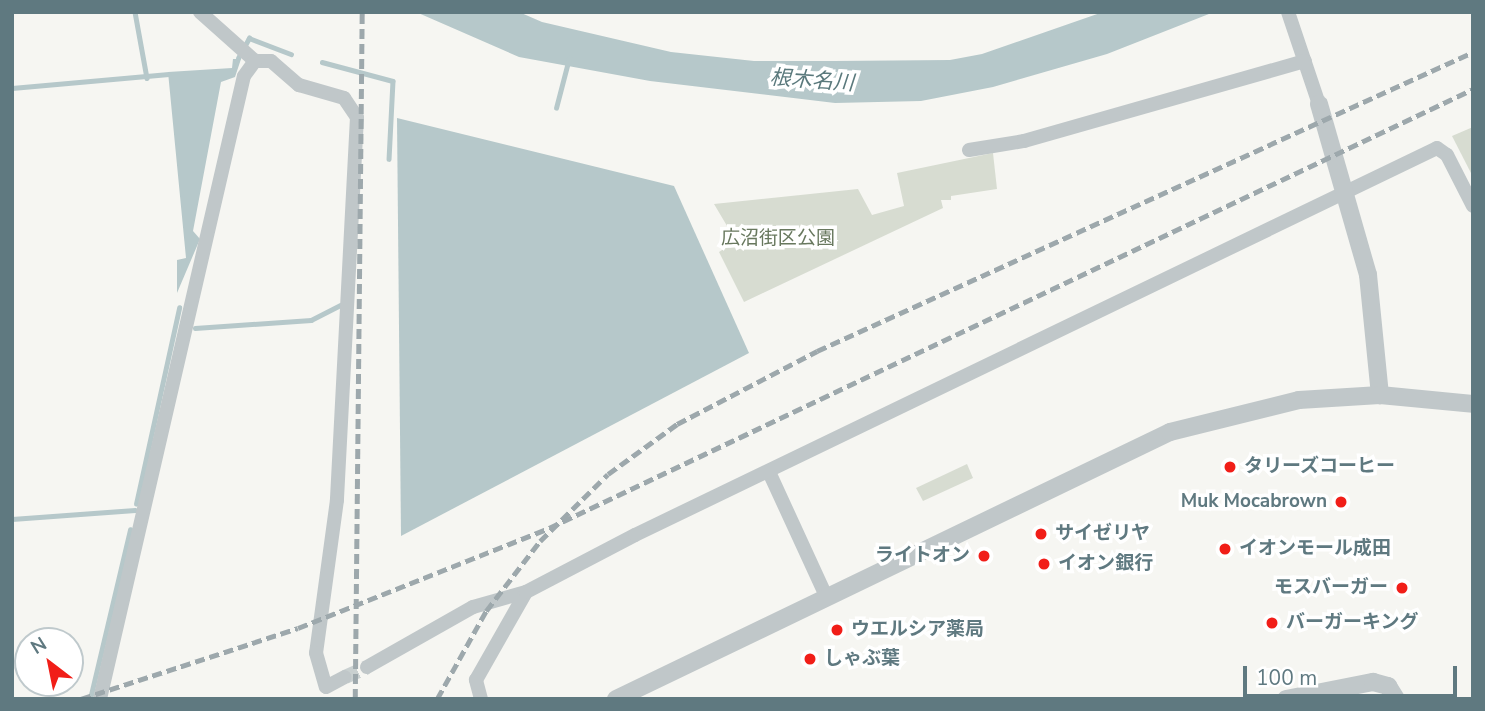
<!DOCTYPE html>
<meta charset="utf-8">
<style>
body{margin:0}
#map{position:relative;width:1485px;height:711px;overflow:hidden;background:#f6f6f2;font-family:"Nunito Sans","Noto Sans JP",sans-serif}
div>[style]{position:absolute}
.green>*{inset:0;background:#d7dcd1}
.water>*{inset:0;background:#b6c8ca}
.stream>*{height:4.5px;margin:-2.25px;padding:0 2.25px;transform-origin:2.25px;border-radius:2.25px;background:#b6c8ca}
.minor-tunnel>*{height:14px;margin-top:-7px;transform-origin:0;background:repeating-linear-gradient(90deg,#c9d0d0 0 14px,transparent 0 21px)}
.minor>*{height:14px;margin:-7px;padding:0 7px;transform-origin:7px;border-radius:7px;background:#c0c7c9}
.tertiary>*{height:18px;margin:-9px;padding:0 9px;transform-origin:9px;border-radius:9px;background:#c0c7c9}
.rail>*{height:4.5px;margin-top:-2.25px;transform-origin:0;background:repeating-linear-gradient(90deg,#9da8ac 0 10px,transparent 0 15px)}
.dots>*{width:19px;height:19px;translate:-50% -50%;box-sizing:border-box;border:4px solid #fff;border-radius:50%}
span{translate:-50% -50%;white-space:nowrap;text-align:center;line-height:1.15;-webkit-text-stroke:7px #fff;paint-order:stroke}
.park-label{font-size:19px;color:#68785e}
.poi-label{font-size:19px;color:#5f7980;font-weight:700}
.left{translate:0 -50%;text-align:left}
.right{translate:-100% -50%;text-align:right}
.water-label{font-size:21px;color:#5a797c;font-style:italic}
.frame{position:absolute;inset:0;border:14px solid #5f7980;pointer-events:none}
.north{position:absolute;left:14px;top:627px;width:70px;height:70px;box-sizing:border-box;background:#fff;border:2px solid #bfc9cc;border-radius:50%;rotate:328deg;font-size:19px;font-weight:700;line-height:28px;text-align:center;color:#5f7980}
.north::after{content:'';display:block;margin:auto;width:24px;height:32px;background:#f11e18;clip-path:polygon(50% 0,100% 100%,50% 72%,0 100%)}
.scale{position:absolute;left:1243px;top:666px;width:214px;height:32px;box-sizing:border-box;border:4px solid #5f7980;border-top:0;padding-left:9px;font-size:21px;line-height:24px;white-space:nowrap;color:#5f7980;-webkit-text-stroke:5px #fff;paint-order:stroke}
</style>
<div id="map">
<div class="green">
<i style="clip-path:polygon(1473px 127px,1473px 177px,1452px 136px)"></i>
<i style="clip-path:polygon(993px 153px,997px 189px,951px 196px,951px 200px,941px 200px,943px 208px,744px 302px,719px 252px,736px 241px,714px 204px,858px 189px,872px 215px,904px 206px,897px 173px)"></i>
<i style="clip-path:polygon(967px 464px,973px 478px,923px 501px,916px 488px)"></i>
</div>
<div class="water">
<i style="clip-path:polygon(416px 12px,519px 12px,542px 22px,671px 52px,754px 61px,834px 61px,950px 60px,982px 54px,1103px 12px,1214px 12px,1107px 54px,993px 87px,921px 101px,835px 103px,650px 81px,519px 57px)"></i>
<i style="clip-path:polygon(233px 59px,241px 59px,235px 77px,221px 82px,193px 231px,200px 239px,177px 293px,177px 260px,186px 258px,168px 72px,232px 68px)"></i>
<i style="clip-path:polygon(397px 118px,674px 186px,749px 353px,401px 536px)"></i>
</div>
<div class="stream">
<i style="left:135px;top:12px;width:67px;rotate:79.7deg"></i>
<i style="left:238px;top:58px;width:23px;rotate:-61deg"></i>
<i style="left:249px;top:38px;width:45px;rotate:20.9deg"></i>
<i style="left:322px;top:62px;width:73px;rotate:15deg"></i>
<i style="left:393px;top:81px;width:78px;rotate:92.9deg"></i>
<i style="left:12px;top:88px;width:157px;rotate:-5.1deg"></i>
<i style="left:556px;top:108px;width:52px;rotate:-75.4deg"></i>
<i style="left:195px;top:328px;width:116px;rotate:-3.9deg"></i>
<i style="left:311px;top:320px;width:33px;rotate:-27deg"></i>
<i style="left:136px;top:504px;width:201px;rotate:-77.6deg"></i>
<i style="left:12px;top:519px;width:123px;rotate:-4.2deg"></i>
<i style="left:90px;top:699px;width:174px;rotate:-76.7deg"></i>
</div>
<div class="minor-tunnel">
<i style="left:345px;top:677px;width:24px;rotate:-24deg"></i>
</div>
<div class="minor">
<i style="left:200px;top:12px;width:74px;rotate:41.7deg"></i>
<i style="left:255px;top:61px;width:16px"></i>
<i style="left:271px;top:61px;width:37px;rotate:41deg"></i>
<i style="left:299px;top:85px;width:47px;rotate:16.1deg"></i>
<i style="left:344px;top:98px;width:23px;rotate:56deg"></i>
<i style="left:357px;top:117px;width:384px;rotate:93deg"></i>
<i style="left:337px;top:500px;width:154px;rotate:97.8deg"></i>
<i style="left:316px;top:653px;width:35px;rotate:74deg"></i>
<i style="left:326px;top:687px;width:21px;rotate:-28deg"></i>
<i style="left:1288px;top:12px;width:97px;rotate:71.4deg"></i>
<i style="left:969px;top:150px;width:56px;rotate:-9.3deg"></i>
<i style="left:1024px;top:141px;width:292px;rotate:-15.9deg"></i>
<i style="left:769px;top:472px;width:136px;rotate:65.3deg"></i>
<i style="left:367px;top:667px;width:122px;rotate:-29.5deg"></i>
<i style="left:473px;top:607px;width:55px;rotate:-15.8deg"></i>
<i style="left:100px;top:699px;width:639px;rotate:-76.99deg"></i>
<i style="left:244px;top:76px;width:19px;rotate:-54deg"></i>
<i style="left:481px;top:699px;width:20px;rotate:-105deg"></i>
<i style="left:476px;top:680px;width:101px;rotate:-60.4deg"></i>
<i style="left:526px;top:592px;width:123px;rotate:-27.6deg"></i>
<i style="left:635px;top:535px;width:890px;rotate:-25.76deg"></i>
<i style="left:1437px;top:148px;width:12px;rotate:35deg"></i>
<i style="left:1447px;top:155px;width:57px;rotate:63deg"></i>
</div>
<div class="tertiary">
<i style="left:1319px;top:104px;width:178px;rotate:74deg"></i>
<i style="left:1368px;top:275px;width:121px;rotate:84.3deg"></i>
<i style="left:616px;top:699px;width:615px;rotate:-25.73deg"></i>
<i style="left:1170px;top:432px;width:133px;rotate:-13.9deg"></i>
<i style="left:1299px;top:400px;width:81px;rotate:-3.5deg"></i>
<i style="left:1380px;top:395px;width:93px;rotate:5.5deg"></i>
<i style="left:1286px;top:699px;width:89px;rotate:-11.1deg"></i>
<i style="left:1373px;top:682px;width:16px;rotate:15deg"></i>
<i style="left:1388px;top:686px;width:15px;rotate:58deg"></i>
</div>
<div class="rail">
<i style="left:81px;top:699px;width:228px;rotate:-18.1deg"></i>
<i style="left:298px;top:628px;width:270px;rotate:-21.7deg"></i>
<i style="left:549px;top:528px;width:1023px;rotate:-25.41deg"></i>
<i style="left:355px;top:699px;width:687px;rotate:-89.42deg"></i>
<i style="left:437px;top:699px;width:101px;rotate:-60.9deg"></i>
<i style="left:486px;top:611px;width:88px;rotate:-52.4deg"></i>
<i style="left:540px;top:541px;width:95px;rotate:-44.6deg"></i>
<i style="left:608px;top:474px;width:85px;rotate:-35.9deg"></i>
<i style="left:677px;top:424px;width:158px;rotate:-27.5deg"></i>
<i style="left:817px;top:351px;width:721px;rotate:-24.5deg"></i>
</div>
<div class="dots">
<i style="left:1230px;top:467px;background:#f11e18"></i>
<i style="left:1341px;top:502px;background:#f11e18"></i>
<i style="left:1041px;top:534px;background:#f11e18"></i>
<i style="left:1225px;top:549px;background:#f11e18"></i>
<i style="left:984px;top:556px;background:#f11e18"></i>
<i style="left:1044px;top:564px;background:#f11e18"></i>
<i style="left:1402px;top:588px;background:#f11e18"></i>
<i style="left:1272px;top:623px;background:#f11e18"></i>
<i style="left:837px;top:630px;background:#f11e18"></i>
<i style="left:810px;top:659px;background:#f11e18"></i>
</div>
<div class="park-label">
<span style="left:778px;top:239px">広沼街区公園</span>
</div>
<div class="poi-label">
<span class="left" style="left:1244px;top:467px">タリーズコーヒー</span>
<span class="right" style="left:1327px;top:502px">Muk Mocabrown</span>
<span class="left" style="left:1055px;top:534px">サイゼリヤ</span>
<span class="left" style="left:1239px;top:549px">イオンモール成田</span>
<span class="right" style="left:970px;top:556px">ライトオン</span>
<span class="left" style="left:1058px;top:564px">イオン銀行</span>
<span class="right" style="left:1388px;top:588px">モスバーガー</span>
<span class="left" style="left:1286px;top:623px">バーガーキング</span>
<span class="left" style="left:851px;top:630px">ウエルシア薬局</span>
<span class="left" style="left:824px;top:659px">しゃぶ葉</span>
</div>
<div class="water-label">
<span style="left:812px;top:80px;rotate:4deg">根木名川</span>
</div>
<div class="frame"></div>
<div class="north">N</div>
<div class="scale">100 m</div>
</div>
